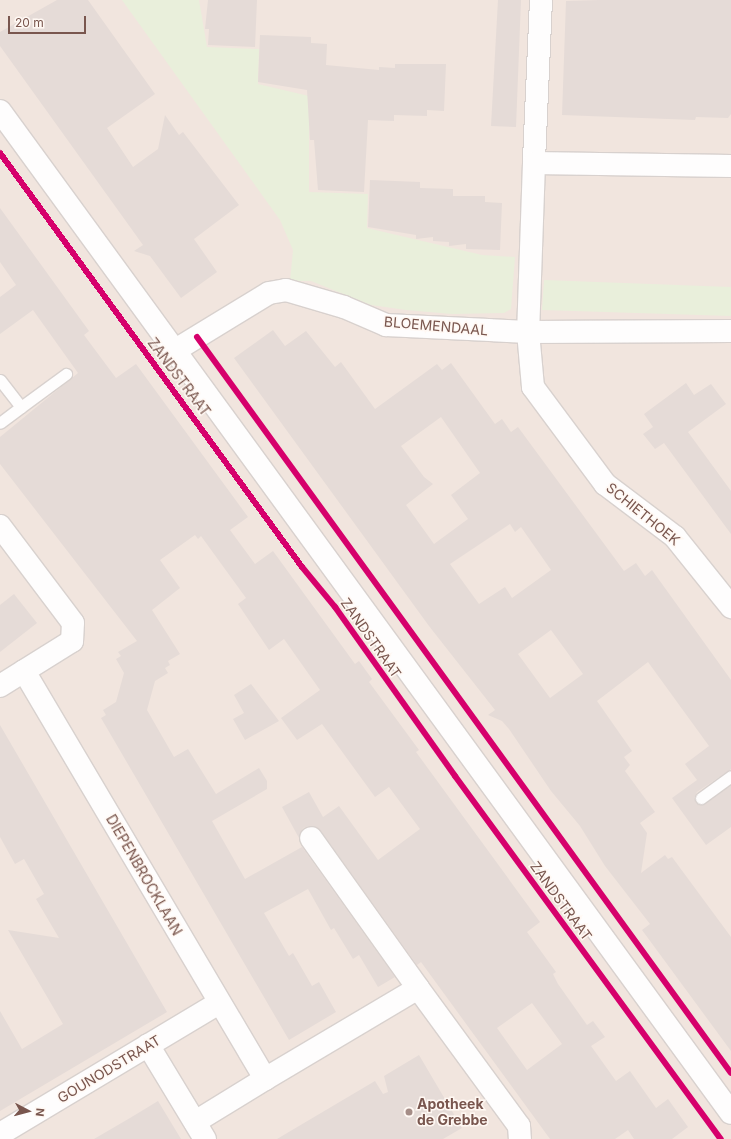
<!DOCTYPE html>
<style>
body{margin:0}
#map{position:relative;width:731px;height:1139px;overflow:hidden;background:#f8f4f0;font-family:Inter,sans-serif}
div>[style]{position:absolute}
.residential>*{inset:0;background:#f1e5de}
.green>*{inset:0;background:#e9efdb}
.building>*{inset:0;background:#e5dbd7}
.roads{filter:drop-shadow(1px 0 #d8d1ce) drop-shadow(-1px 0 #d8d1ce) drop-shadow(0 1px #d8d1ce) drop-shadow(0 -1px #d8d1ce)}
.lane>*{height:11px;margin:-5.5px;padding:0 5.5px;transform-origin:5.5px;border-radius:5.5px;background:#fefdfd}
.street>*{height:22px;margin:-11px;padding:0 11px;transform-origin:11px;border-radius:11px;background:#fefdfd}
.cycleway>*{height:6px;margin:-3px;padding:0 3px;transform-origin:3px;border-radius:3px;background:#d6006c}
.dots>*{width:11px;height:11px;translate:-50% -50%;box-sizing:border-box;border:2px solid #fff8f3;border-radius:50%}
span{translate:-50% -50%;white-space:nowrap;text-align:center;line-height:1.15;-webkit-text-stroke:3px #fff8f3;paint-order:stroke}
.street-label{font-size:14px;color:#79564e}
.poi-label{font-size:14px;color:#79564e;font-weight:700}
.left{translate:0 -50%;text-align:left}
.north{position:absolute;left:8px;top:1091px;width:40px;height:40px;-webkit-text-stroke:3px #fff8f3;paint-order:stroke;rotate:96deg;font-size:11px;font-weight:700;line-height:16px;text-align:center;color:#79564e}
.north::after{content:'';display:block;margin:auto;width:14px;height:18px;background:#79564e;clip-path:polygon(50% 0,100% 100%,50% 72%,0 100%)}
.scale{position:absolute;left:8px;top:16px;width:78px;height:18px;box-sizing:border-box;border:2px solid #79564e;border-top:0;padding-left:5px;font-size:12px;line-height:14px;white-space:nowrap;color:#79564e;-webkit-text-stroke:3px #fff8f3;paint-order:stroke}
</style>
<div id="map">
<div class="residential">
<i style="clip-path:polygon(0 0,731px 0,731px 1139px,0 1139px)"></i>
</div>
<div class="green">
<i style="clip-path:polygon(122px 0,199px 0,207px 47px,259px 49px,258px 84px,309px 96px,309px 192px,368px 194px,367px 228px,482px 255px,515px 257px,511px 309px,504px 313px,452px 314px,406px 310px,371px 305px,311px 281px,290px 281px,293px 250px,280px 220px)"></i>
<i style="clip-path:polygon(544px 280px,731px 287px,731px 316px,542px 310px)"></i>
</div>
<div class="building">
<i style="clip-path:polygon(57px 0,88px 0,155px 94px,107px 128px,133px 167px,158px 149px,165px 115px,179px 135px,183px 132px,239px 205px,194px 239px,217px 272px,181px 298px,150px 256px,134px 251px,143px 245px,0 46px,0 32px)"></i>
<i style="clip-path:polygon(208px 0,257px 0,255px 47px,208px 45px,209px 29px,205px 29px)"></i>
<i style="clip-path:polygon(498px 0,521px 0,516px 127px,491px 126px)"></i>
<i style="clip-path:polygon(600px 0,731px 0,731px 114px,728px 118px,696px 117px,695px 120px,562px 115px,566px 1px)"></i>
<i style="clip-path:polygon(260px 35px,311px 37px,311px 43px,327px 44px,326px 65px,379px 70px,379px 67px,395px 68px,395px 64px,446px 64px,444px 111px,427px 110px,427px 116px,394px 115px,394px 121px,368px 120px,364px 192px,318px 190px,314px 140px,310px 140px,307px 90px,258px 82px)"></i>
<i style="clip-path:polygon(370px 180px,420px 182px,420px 188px,453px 189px,453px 196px,485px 196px,485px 202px,502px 203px,500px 250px,466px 249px,466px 244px,449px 246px,449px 242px,433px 241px,433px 237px,416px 239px,416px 235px,368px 227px)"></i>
<i style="clip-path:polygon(evenodd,0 208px,89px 331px,84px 335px,116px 378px,136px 364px,248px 517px,230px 530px,255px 564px,273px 551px,355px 664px,359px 661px,372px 679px,369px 682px,419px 750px,416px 752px,540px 922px,527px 932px,556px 972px,553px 974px,558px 984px,587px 1025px,593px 1021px,605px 1037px,591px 1046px,616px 1081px,630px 1071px,656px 1108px,668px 1099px,688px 1127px,672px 1139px,634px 1139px,628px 1130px,615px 1139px,550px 1139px,421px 962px,417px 965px,321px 831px,309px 826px,303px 828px,299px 838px,282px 807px,309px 792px,323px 817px,339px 806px,378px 860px,420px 829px,389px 787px,375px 797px,322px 724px,297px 740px,281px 718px,320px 690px,284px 639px,269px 650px,238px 604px,246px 598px,201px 536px,198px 539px,195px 535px,160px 560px,180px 588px,152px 610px,180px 654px,168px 661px,170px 665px,165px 668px,168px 673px,155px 681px,147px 710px,174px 757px,188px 749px,216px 794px,259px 768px,267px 781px,267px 789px,212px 821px,245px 879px,302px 847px,395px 977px,378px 987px,359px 955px,353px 959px,334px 928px,331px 930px,308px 889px,264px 913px,289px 956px,293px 953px,312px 986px,319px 982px,336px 1012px,289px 1040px,101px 718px,106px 715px,103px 710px,116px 702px,124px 673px,116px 659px,121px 656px,118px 652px,137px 641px,0 464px,0 437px,78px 373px,33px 310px,0 334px,0 297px,16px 285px,0 262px,0 208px,532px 1003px,562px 1044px,527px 1070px,497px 1028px,532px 1003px)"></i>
<i style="clip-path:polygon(evenodd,273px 330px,285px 346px,306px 331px,335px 367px,341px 362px,375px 409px,437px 364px,442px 370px,451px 363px,495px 424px,502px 419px,511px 432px,518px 427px,624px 571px,636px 563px,645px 576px,652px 570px,731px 680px,731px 769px,697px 792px,694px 798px,702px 805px,731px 785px,731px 827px,706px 845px,672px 798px,697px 780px,685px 764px,709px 746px,648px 662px,597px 701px,632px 751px,624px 757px,630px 765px,625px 771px,655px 812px,640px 823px,647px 833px,641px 873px,665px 855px,668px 859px,672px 857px,731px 937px,731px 1051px,642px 930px,650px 924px,605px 866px,580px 826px,551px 791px,509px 729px,502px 721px,488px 715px,495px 710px,429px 626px,234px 358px,273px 330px,441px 417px,480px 473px,451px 495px,468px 519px,434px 544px,406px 505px,433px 484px,424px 477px,401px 446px,441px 417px,273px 330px,510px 524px,515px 532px,521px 527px,551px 570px,512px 598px,505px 587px,479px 604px,450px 564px,510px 524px,273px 330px,551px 630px,583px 674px,550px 698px,518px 654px,551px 630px)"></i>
<i style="clip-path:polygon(686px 383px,694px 395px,711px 384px,726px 404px,688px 432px,731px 491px,731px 534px,664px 443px,655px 449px,643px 434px,653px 427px,644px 414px)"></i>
<i style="clip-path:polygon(14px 594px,37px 623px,0 652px,0 605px)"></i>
<i style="clip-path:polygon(251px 684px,279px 721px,245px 740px,233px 719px,244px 713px,234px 695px)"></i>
<i style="clip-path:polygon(0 725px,167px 1012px,0 1111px,0 1011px,22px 1049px,63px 1024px,8px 930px,59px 938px,36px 899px,44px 894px,24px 859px,15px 864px,0 837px)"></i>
<i style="clip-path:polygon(419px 1055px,462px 1128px,443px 1139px,277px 1139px,375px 1081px,383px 1094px,388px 1092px,384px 1076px)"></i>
<i style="clip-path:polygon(158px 1101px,181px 1139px,94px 1139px,130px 1118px)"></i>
</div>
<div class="roads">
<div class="lane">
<i style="left:0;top:380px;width:34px;rotate:52deg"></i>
<i style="left:21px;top:407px;width:26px;rotate:143deg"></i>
<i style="left:21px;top:407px;width:56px;rotate:-36.3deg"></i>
<i style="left:701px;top:798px;width:37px;rotate:-36deg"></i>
</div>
<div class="street">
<i style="left:541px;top:0;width:163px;rotate:92.5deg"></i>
<i style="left:534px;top:163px;width:197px;rotate:0.9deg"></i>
<i style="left:0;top:111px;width:1240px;rotate:53.89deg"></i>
<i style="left:534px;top:163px;width:169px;rotate:92deg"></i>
<i style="left:528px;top:332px;width:55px;rotate:84.8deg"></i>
<i style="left:533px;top:387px;width:121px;rotate:53.4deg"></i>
<i style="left:605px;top:484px;width:88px;rotate:37.1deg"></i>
<i style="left:675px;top:537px;width:90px;rotate:51.3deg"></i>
<i style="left:174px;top:351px;width:111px;rotate:-31.4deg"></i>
<i style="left:269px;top:293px;width:17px;rotate:-10deg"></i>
<i style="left:286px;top:290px;width:60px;rotate:16.3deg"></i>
<i style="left:344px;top:307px;width:46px;rotate:23.2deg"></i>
<i style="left:386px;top:325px;width:142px;rotate:2.8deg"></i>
<i style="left:528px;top:332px;width:203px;rotate:-0.3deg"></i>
<i style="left:0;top:526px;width:121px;rotate:53deg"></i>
<i style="left:73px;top:623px;width:18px;rotate:93deg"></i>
<i style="left:72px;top:641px;width:85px;rotate:148deg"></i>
<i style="left:24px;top:671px;width:474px;rotate:59.4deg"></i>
<i style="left:265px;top:1079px;width:178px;rotate:-30.7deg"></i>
<i style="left:418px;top:988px;width:184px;rotate:-125.5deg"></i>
<i style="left:418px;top:988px;width:171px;rotate:53.8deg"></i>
<i style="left:519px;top:1126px;width:13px;rotate:86deg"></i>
<i style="left:148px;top:1045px;width:110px;rotate:58.8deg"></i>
<i style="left:195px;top:1122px;width:82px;rotate:-31.6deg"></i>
<i style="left:0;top:1134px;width:255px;rotate:-30.9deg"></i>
</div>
</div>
<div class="cycleway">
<i style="left:0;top:153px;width:512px;rotate:53.89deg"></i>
<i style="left:302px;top:567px;width:52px;rotate:50.5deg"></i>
<i style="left:335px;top:607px;width:207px;rotate:54.6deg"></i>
<i style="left:455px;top:776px;width:450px;rotate:53.8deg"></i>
<i style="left:197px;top:337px;width:909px;rotate:54.04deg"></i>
</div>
<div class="dots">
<i style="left:409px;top:1112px;background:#a58d87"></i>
</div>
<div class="street-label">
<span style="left:436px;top:326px;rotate:5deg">BLOEMENDAAL</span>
<span style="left:179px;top:377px;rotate:53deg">ZANDSTRAAT</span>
<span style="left:643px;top:514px;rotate:39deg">SCHIETHOEK</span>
<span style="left:371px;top:638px;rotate:55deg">ZANDSTRAAT</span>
<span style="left:144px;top:875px;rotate:60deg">DIEPENBROCKLAAN</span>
<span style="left:561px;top:901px;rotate:54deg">ZANDSTRAAT</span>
<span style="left:109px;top:1069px;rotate:-31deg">GOUNODSTRAAT</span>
</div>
<div class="poi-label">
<span class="left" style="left:417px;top:1112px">Apotheek<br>de Grebbe</span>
</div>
<div class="north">N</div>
<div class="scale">20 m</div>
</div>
